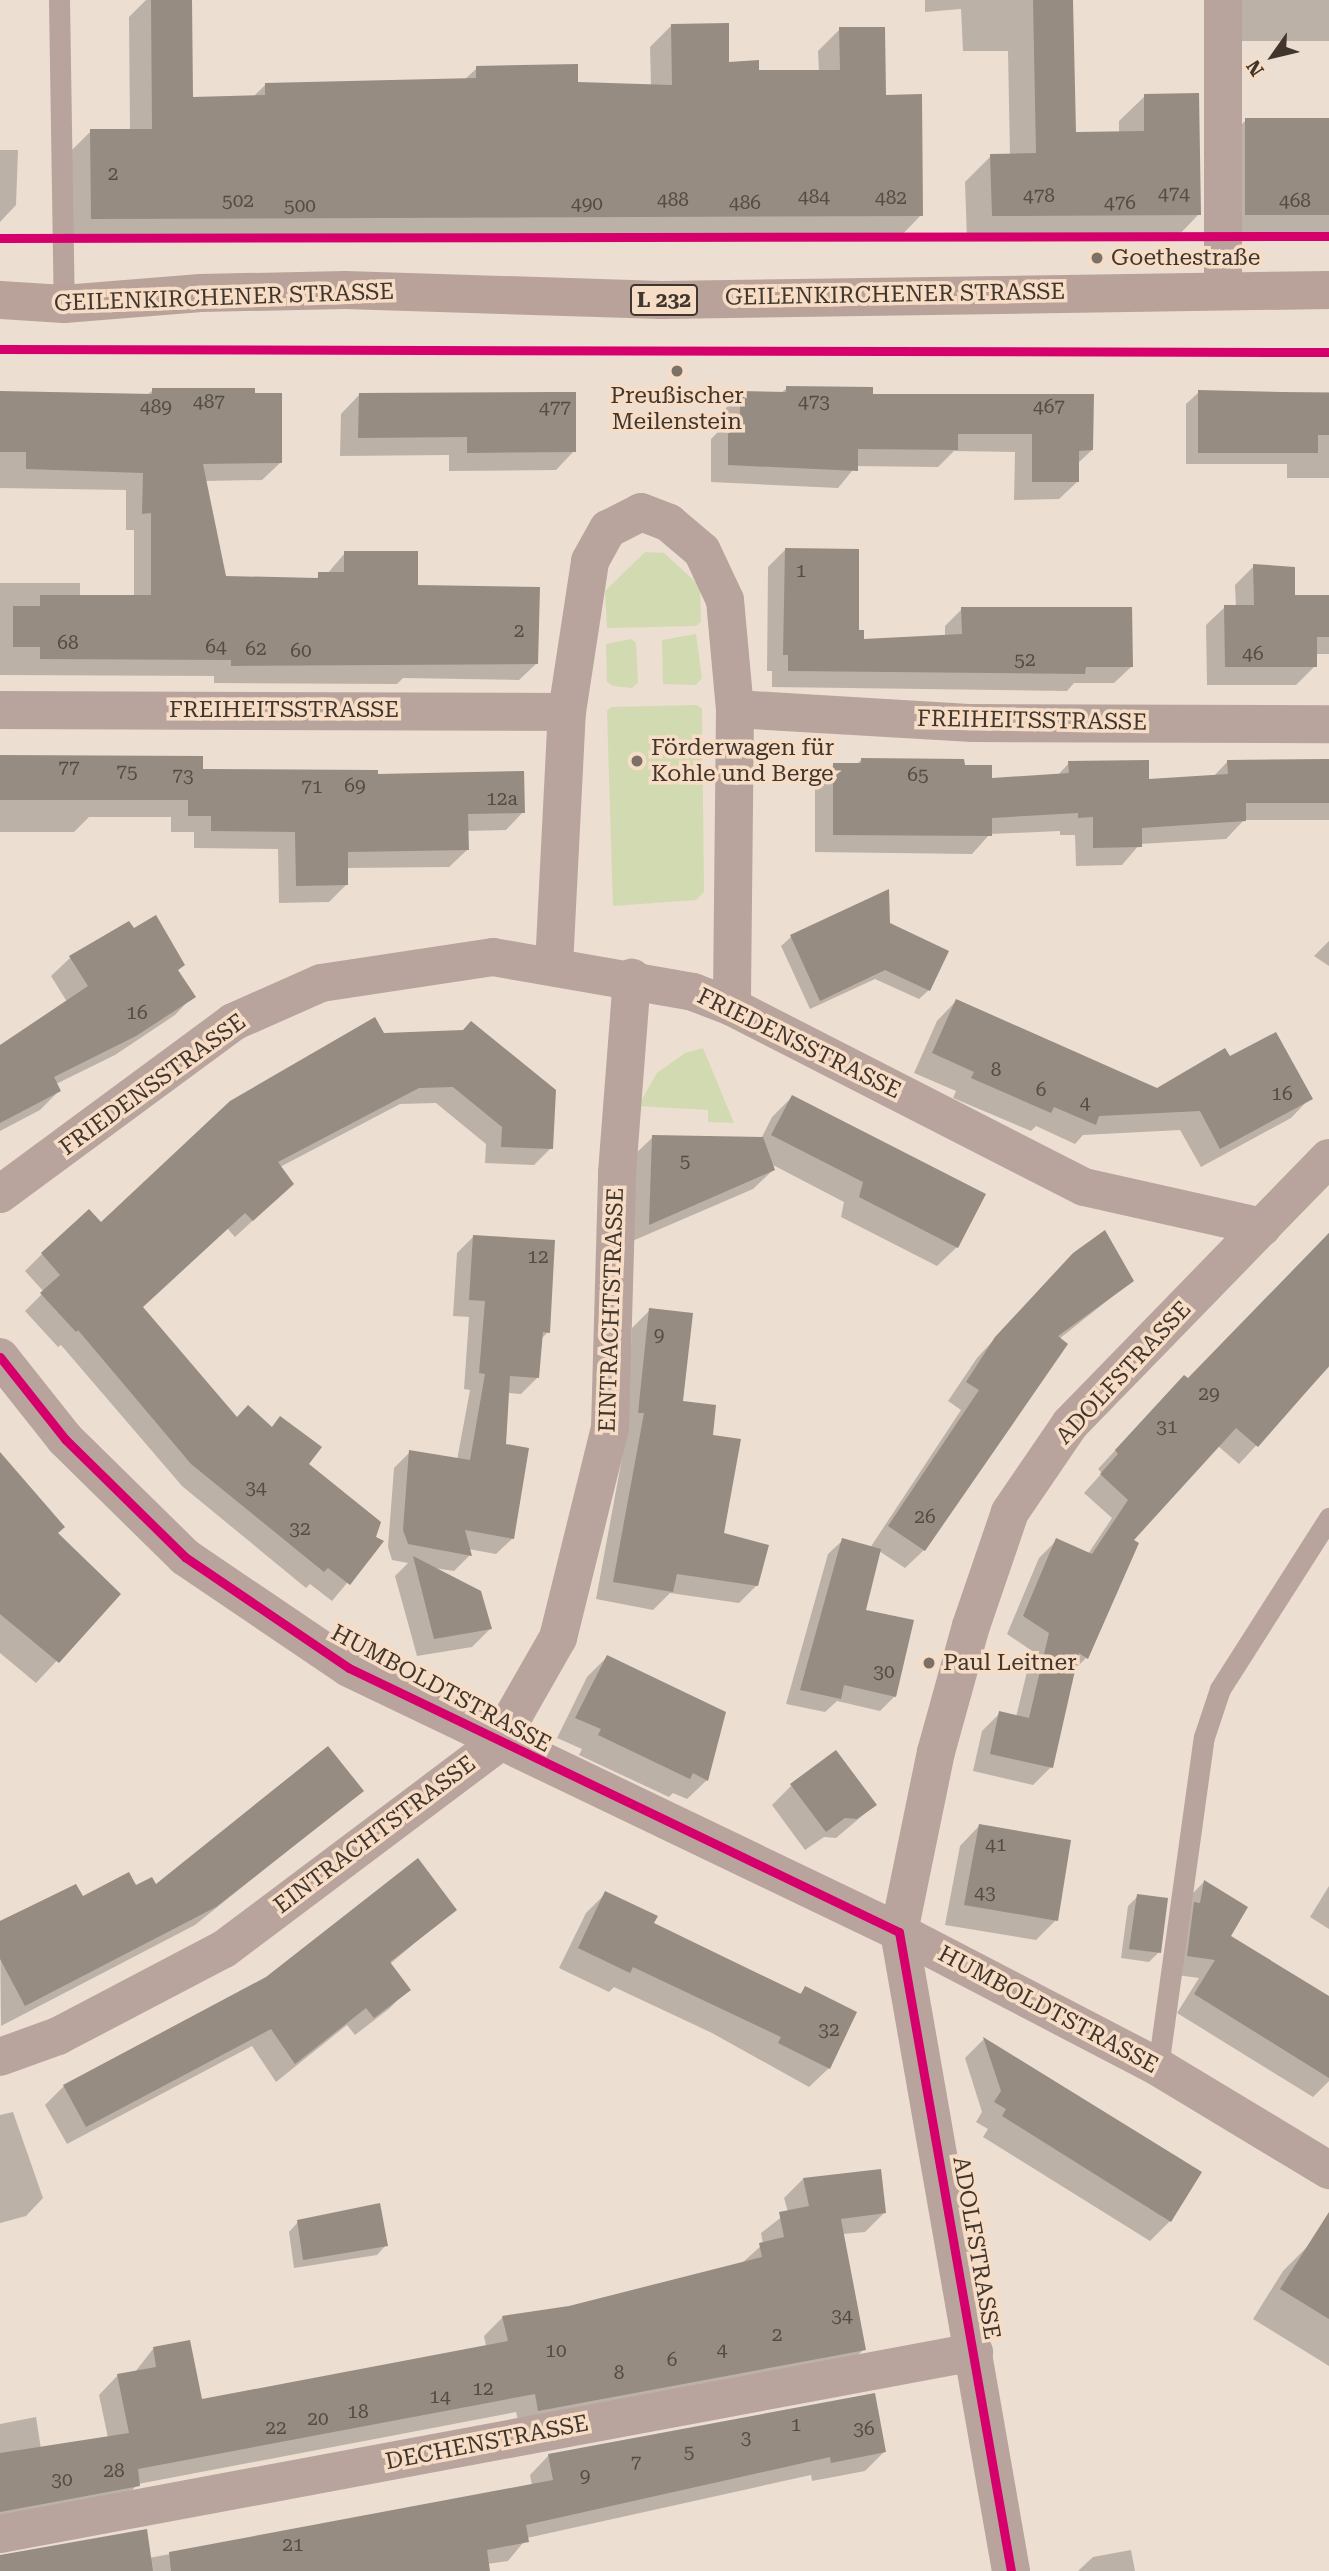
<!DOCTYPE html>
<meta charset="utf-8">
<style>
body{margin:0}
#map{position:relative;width:1329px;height:2571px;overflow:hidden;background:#ecded1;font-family:"Roboto Serif",serif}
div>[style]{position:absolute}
.green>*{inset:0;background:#d2dab2}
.shadow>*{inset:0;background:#0003}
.building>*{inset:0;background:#968c82}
.service>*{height:21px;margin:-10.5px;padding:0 10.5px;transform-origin:10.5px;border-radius:10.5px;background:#b8a49d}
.minor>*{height:38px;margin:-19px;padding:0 19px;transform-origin:19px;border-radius:19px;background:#b8a49d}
.primary>*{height:38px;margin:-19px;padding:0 19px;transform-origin:19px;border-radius:19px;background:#b9a29a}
.cycleway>*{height:9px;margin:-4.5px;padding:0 4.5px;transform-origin:4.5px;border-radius:4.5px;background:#d6006c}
.dots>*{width:19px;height:19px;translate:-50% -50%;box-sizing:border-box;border:4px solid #f7ddc6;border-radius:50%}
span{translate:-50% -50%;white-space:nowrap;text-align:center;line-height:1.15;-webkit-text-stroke:7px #f7ddc6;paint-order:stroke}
.number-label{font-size:19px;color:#564c42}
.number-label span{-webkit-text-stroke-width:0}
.shield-label span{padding:2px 5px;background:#f7ddc6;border:2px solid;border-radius:5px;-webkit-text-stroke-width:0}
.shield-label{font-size:21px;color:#40362d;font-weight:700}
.poi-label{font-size:23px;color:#40362d}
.left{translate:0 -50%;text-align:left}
.street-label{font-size:23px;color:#40362d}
.north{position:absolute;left:1238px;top:21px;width:70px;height:70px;-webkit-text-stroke:5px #f7ddc6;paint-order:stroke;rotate:236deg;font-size:19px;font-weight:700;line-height:28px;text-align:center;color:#40362d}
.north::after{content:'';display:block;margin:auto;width:24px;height:32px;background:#40362d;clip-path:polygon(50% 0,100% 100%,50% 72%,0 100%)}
</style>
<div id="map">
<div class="green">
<i style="clip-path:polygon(645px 552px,664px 553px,700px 586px,701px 622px,696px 626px,607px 628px,605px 591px)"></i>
<i style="clip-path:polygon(696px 634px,702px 678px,696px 685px,663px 684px,662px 640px)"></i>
<i style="clip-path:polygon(631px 639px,636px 643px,638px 683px,632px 688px,613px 686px,607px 682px,606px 644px)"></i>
<i style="clip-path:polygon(697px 705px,702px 709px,704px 892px,696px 900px,613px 906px,607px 711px,611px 707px)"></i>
<i style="clip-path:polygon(703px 1048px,734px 1123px,708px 1122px,708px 1110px,638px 1106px,657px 1073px,685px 1053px)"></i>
</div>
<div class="shadow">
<i style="clip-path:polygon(146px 0,190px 0,191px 99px,253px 97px,266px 84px,464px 80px,477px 68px,577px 84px,651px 86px,650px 47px,672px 25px,727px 64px,757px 72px,819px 72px,818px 51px,840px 29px,884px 97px,921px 215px,900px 237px,70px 240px,69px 153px,91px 131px,130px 131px,129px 17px)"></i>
<i style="clip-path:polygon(925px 0,1069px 0,1074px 134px,1119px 133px,1119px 121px,1145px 96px,1199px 214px,1174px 240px,967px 241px,965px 182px,991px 156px,1010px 156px,1008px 51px,963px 51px,961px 9px,925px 12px)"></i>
<i style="clip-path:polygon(1241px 0,1329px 0,1329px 41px,1236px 41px)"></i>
<i style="clip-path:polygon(1246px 120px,1329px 120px,1329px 234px,1226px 234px,1226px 140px)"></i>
<i style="clip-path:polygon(0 150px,18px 150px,16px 205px,0 222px)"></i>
<i style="clip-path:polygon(787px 388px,871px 395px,1092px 396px,1092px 450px,1077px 464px,1077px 482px,1059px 499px,1014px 500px,1015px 452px,954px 451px,938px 467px,856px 466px,838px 488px,711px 482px,711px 439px,723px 427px,723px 411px,741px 393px,781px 393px)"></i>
<i style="clip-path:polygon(153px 390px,280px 395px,280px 463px,262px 480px,205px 481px,224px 578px,314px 579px,327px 574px,345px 553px,416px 586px,537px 663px,519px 680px,403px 678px,397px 684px,214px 683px,214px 676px,0 675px,0 583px,80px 583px,80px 597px,134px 597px,134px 530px,126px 530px,126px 490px,0 488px,0 396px,147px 395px)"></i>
<i style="clip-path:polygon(1199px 392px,1329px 392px,1329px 478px,1287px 478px,1287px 464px,1186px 464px,1186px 404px)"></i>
<i style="clip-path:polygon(359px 395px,574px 451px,556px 470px,449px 471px,449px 455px,340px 456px,341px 414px)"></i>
<i style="clip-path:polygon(785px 550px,862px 641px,945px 637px,945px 626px,962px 609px,1131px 667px,1114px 683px,1074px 683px,1067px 691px,772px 687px,772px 671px,767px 671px,768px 567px)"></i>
<i style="clip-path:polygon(1254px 566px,1293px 597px,1329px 598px,1329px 654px,1315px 654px,1315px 666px,1296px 685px,1207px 685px,1206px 625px,1225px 607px,1236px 607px,1235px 585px)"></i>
<i style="clip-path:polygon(0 757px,201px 771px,376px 776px,523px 812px,506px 830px,467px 831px,467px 850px,449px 867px,346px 868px,346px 885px,329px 902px,279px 903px,278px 849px,194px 848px,194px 832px,171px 832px,171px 817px,89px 817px,74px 832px,0 832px)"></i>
<i style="clip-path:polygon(861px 760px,963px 766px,990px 780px,1057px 776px,1069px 763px,1148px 781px,1213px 777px,1228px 761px,1329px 761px,1329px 820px,1244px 820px,1226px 839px,1140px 844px,1122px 865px,1076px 866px,1075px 835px,1060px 835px,1060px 831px,990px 834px,972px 854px,815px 852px,815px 783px,834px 765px,856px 765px)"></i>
<i style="clip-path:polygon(888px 924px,929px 990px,919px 999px,875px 979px,810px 1009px,781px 946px,791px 937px)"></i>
<i style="clip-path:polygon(133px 931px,183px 965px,177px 971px,193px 996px,175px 1015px,115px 1055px,56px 1084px,59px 1091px,40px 1110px,0 1131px,0 1047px,67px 1002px,51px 976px,70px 958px)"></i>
<i style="clip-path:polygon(1329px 941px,1329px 966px,1314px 956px)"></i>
<i style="clip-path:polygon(956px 1001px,1157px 1090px,1229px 1059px,1310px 1098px,1291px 1118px,1201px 1167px,1180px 1130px,1083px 1135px,1075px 1144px,1036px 1126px,1031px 1131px,953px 1098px,956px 1091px,914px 1073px,937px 1021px)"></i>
<i style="clip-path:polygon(383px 1034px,551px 1148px,534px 1165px,485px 1163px,486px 1144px,436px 1103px,400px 1104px,280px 1167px,275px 1200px,235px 1237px,227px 1228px,141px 1308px,236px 1419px,271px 1428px,281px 1418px,307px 1464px,381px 1542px,332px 1601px,310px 1584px,306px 1588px,182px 1486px,61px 1345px,58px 1347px,25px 1311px,44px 1292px,25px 1271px,42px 1254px,101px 1225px)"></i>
<i style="clip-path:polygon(792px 1097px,957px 1247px,937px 1266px,841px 1217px,844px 1202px,771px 1164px,773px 1170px,753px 1189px,630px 1242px,633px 1156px,653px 1137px,761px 1139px,772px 1117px)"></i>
<i style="clip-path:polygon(1329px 1233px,1329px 1367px,1239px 1464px,1218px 1446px,1131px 1541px,1086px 1658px,1073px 1671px,1051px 1767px,1033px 1785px,973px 1771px,982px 1731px,1000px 1713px,1016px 1717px,1032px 1651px,1007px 1634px,1039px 1558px,1057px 1540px,1088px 1554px,1112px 1518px,1084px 1493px,1102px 1473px,1098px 1469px,1166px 1395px,1184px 1377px,1188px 1380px)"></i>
<i style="clip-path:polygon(473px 1237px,548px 1332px,540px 1340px,537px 1378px,521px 1394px,507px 1393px,504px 1445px,513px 1538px,496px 1554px,468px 1549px,470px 1555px,454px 1571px,434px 1568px,490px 1629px,472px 1647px,417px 1656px,395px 1576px,408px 1563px,392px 1560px,388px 1547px,394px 1468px,410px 1452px,457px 1460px,470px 1390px,464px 1389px,469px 1317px,453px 1316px,457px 1253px)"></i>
<i style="clip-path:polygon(1055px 1274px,1132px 1281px,1059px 1339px,924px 1550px,905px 1568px,879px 1551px,864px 1611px,895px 1696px,880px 1711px,837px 1701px,825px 1712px,786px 1704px,828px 1554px,843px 1540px,870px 1548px,961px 1410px,948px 1401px,977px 1358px)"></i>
<i style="clip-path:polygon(650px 1310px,681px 1403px,711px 1436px,722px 1534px,757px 1585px,739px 1603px,670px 1593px,653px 1610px,596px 1599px,627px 1431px,632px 1328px)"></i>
<i style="clip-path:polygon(0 1455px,56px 1534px,119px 1594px,36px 1683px,0 1653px)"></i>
<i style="clip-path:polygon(607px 1657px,707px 1780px,687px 1799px,673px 1793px,669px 1797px,579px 1755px,582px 1749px,557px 1738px,587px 1677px)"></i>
<i style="clip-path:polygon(792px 1785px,875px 1805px,836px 1838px,824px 1837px,805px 1850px,772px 1805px)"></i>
<i style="clip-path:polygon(362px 1791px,195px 1925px,1px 2026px,0 1921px,75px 1886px,82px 1899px,155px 1887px)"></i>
<i style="clip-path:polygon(979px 1826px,1056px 1920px,1036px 1940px,945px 1925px,960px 1846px)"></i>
<i style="clip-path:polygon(1204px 1882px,1228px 1936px,1329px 1998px,1329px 2081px,1313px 2097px,1177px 2013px,1199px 1978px,1169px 1974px,1186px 1900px)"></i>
<i style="clip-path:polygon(1329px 1886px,1329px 1929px,1310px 1917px)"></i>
<i style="clip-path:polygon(606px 1893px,652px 1924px,799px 1995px,805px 1988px,829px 2068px,809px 2087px,712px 2033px,614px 1987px,609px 1992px,559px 1968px,586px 1913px)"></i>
<i style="clip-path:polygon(1138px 1896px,1159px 1952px,1149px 1962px,1121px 1958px,1128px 1906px)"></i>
<i style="clip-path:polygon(455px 1909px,390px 1964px,408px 1989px,390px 2008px,355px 2035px,347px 2025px,276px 2082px,252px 2046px,67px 2144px,45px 2105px,64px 2086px)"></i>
<i style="clip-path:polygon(984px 2039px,1200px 2173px,1170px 2221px,1150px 2241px,983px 2137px,988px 2129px,976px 2122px,982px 2112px,965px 2058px)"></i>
<i style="clip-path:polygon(13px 2112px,43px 2198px,26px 2216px,0 2223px,0 2115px)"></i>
<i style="clip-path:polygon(803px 2179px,884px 2213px,865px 2232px,843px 2234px,864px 2349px,845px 2368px,520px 2429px,516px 2412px,138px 2484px,119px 2504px,0 2526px,0 2424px,36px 2417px,41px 2449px,108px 2438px,99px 2395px,118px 2375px,135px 2372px,153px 2349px,201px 2401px,486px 2346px,484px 2336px,503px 2317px,569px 2308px,741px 2264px,763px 2244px,761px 2233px,788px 2212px,784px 2198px)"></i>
<i style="clip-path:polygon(298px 2222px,386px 2245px,377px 2255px,294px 2268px,289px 2232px)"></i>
<i style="clip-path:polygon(1312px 2242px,1329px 2253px,1329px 2366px,1253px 2319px,1283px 2271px)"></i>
<i style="clip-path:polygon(885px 2451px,865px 2471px,812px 2481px,811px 2475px,527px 2538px,508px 2561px,487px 2564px,488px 2571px,0 2571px,0 2556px,149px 2558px,532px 2485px,530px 2475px,549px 2455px)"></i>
<i style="clip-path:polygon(1131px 2550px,1135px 2571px,1078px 2571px,1093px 2557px)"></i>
</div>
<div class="building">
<i style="clip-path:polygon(151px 0,192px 0,193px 97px,265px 95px,265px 83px,476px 78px,476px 66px,578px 64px,578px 82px,672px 85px,671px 24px,729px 23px,729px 62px,759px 60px,759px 70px,840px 70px,839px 27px,885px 27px,886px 95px,922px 94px,923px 216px,91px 219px,90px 129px,152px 129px)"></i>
<i style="clip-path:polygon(1033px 0,1073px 0,1076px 132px,1144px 131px,1144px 94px,1199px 93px,1201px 215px,992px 216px,990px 154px,1036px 153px)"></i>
<i style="clip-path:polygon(1245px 118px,1329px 118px,1329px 215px,1245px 215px)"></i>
<i style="clip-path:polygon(786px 386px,873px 387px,873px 394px,1094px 394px,1093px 450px,1079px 451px,1079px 482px,1032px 482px,1032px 434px,958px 434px,958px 450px,858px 449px,858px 471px,728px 465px,728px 420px,740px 420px,740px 391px,786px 392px)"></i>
<i style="clip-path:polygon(152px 388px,255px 388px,255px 393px,282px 393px,282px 463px,203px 464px,226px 576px,318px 578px,318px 572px,344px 572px,344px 551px,418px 551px,418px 585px,540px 587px,538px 664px,231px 666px,231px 660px,40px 659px,40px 647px,13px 647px,13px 606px,40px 606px,40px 595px,151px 595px,151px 513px,142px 514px,143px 473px,26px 469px,26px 452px,0 452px,0 391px,152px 394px)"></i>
<i style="clip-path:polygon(1198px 390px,1329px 393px,1329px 435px,1318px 435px,1318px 453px,1198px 453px)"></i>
<i style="clip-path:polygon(556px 392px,576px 392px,576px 452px,467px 453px,467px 437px,358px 438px,359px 393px)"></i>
<i style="clip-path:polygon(785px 548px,859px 549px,859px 630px,864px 630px,864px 639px,962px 634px,961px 607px,1132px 607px,1133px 667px,1086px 667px,1085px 674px,788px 671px,788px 655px,783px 655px)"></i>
<i style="clip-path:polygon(1253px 564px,1295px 567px,1295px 595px,1329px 595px,1329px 637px,1317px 637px,1317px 667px,1225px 667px,1224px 605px,1254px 605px)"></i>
<i style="clip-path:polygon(0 755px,203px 756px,203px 769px,378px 770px,378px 774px,524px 771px,525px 813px,468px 814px,469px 850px,348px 852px,348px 885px,296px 886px,295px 832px,211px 831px,211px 816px,188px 816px,188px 800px,0 800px)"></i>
<i style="clip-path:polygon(861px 758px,964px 759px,965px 765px,992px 765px,992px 778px,1069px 773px,1068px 761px,1149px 760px,1149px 779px,1228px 774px,1227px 760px,1329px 759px,1329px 803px,1246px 803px,1246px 821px,1142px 828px,1142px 847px,1093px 848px,1093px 817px,1078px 818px,1078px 813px,992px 818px,992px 836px,833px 835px,833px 763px,861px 763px)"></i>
<i style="clip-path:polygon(889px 889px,890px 923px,949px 951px,930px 991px,885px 970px,820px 1001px,790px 935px)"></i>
<i style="clip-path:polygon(156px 915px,185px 965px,178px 970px,196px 997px,136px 1036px,54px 1077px,61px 1091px,0 1123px,0 1045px,88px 986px,69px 956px,129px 921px,134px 928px)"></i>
<i style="clip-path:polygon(956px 999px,1157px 1088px,1225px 1048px,1230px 1056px,1276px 1032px,1313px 1099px,1220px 1149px,1200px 1111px,1099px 1116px,1096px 1125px,1054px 1107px,1051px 1113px,971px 1078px,974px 1072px,932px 1053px)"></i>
<i style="clip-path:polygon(375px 1017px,384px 1033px,463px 1030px,471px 1021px,556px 1090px,553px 1149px,501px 1147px,502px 1127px,453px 1087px,419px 1088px,278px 1162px,294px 1184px,253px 1221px,245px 1213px,143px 1307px,237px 1417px,248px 1405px,272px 1427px,280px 1416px,322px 1447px,309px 1464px,381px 1522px,376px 1537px,384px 1541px,350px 1585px,328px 1568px,324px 1572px,191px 1464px,78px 1330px,76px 1332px,40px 1293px,60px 1275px,41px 1253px,89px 1209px,101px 1222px,230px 1101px)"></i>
<i style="clip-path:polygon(792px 1095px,986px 1194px,958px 1248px,859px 1197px,863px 1182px,771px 1135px)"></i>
<i style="clip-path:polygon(652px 1135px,763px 1137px,775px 1170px,649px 1225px)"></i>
<i style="clip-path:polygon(1105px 1230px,1134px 1281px,1058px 1336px,1068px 1344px,925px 1551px,888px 1526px,979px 1390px,966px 1382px,995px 1337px,1073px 1253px)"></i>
<i style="clip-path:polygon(1329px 1233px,1329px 1366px,1258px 1447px,1236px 1428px,1134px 1540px,1139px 1543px,1088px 1659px,1079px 1653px,1053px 1768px,990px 1754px,999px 1711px,1029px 1718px,1049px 1633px,1023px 1616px,1056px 1538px,1092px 1554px,1128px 1500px,1100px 1474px,1118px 1454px,1115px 1450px,1184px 1375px,1188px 1378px)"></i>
<i style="clip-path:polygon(473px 1235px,555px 1240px,550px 1333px,543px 1332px,539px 1378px,510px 1376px,506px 1444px,529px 1448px,514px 1539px,465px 1530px,472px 1556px,408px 1544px,403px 1530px,409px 1450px,470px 1460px,485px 1374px,479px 1373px,485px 1301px,469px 1300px)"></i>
<i style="clip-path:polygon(649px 1308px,693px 1313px,683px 1401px,716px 1405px,713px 1435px,741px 1439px,724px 1533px,769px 1545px,758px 1586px,677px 1574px,673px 1592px,613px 1582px,644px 1413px,638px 1413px)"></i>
<i style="clip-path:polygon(0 1452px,65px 1527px,58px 1533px,121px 1594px,59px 1663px,0 1614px)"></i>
<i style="clip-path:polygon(842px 1538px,881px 1549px,866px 1610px,914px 1620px,896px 1697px,844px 1685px,841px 1699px,800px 1690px)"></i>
<i style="clip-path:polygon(413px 1556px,481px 1591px,492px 1629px,434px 1639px)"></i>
<i style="clip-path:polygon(607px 1655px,726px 1712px,708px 1781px,693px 1773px,690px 1779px,598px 1735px,601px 1729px,575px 1718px)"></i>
<i style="clip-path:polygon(328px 1746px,364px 1791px,216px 1907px,25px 2006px,0 1959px,0 1921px,76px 1884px,83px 1896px,129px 1872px,136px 1885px,152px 1877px,156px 1884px)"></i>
<i style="clip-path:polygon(836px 1750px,877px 1805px,857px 1819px,845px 1818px,826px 1832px,790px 1784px)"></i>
<i style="clip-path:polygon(979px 1824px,1071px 1840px,1058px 1921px,964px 1905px)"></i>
<i style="clip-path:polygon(418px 1858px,457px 1910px,390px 1962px,411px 1990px,374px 2018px,366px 2008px,295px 2064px,271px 2029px,86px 2127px,63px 2085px,266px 1977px)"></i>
<i style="clip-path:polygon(1204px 1880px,1248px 1907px,1231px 1936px,1329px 1996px,1329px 2078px,1194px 1994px,1215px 1960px,1187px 1956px,1194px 1902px,1200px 1903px)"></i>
<i style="clip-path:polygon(605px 1891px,658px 1916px,654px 1923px,753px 1971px,801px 1994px,805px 1986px,857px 2012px,830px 2069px,778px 2043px,781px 2037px,633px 1967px,630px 1973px,578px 1948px)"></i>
<i style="clip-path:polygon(1137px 1894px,1168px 1898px,1161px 1953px,1129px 1949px)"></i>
<i style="clip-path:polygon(983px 2037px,1202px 2172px,1171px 2222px,1002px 2116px,1006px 2109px,994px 2102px,1001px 2091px)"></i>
<i style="clip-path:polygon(881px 2169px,886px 2213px,841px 2219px,866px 2350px,538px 2411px,535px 2394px,138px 2469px,140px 2486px,0 2512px,0 2453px,129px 2433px,117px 2374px,156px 2367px,153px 2347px,190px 2340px,202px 2399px,508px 2341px,502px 2316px,569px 2306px,762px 2257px,759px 2243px,784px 2237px,779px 2212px,809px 2206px,803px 2178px)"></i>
<i style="clip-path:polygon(380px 2203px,388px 2246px,303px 2260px,297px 2220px)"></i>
<i style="clip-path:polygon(1329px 2212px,1329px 2319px,1280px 2289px)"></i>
<i style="clip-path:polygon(875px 2393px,886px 2452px,831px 2463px,830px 2457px,526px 2525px,529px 2542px,487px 2550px,490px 2571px,171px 2571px,169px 2552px,553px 2480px,548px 2454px)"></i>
<i style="clip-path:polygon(147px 2529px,153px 2571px,0 2571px,0 2555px)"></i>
</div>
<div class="service">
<i style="left:59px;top:0;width:304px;rotate:89.1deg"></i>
<i style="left:1158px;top:2067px;width:333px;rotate:-82.1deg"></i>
<i style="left:1204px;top:1737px;width:51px;rotate:-71.6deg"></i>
<i style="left:1220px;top:1689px;width:203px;rotate:-57.5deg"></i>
</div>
<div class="minor">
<i style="left:1223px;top:291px;width:291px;rotate:-90deg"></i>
<i style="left:735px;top:709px;width:238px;rotate:3.4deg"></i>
<i style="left:973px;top:723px;width:356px;rotate:0.2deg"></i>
<i style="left:0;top:710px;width:567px;rotate:0.2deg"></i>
<i style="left:554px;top:966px;width:254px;rotate:-87.1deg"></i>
<i style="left:567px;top:712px;width:153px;rotate:-81.3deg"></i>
<i style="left:590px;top:561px;width:37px;rotate:-61deg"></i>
<i style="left:608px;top:529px;width:37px;rotate:-27deg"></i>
<i style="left:641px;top:512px;width:30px;rotate:21deg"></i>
<i style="left:669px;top:523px;width:43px;rotate:40.3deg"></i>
<i style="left:702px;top:551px;width:54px;rotate:64.9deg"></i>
<i style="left:725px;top:600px;width:109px;rotate:84.8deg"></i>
<i style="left:735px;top:709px;width:298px;rotate:90.6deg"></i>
<i style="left:0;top:1194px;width:290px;rotate:-36.4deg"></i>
<i style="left:233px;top:1022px;width:96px;rotate:-23.9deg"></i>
<i style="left:321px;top:983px;width:174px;rotate:-8.6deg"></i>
<i style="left:493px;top:957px;width:203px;rotate:9.9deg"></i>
<i style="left:693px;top:992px;width:42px;rotate:21deg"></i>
<i style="left:732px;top:1007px;width:395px;rotate:27.1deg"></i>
<i style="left:1084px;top:1187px;width:183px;rotate:12.6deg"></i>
<i style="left:0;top:1357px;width:105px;rotate:51.6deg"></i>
<i style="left:65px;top:1439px;width:168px;rotate:44.5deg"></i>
<i style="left:185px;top:1557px;width:198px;rotate:34.1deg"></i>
<i style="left:349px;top:1668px;width:610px;rotate:25.64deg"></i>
<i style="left:899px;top:1932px;width:292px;rotate:27.5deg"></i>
<i style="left:1158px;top:2067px;width:200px;rotate:31.1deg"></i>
<i style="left:0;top:2057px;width:62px;rotate:-19.9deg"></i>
<i style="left:58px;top:2036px;width:187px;rotate:-27.7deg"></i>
<i style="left:224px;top:1949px;width:343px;rotate:-36.9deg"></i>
<i style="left:498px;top:1743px;width:121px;rotate:-60.3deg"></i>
<i style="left:558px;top:1638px;width:216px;rotate:-76.1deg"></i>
<i style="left:610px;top:1428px;width:255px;rotate:-88.4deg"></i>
<i style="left:617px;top:1173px;width:196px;rotate:-85.6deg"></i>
<i style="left:0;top:2534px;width:991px;rotate:-10.58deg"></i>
<i style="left:1011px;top:2571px;width:649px;rotate:-99.94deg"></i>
<i style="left:899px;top:1932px;width:184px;rotate:-78.4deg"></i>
<i style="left:936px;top:1752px;width:131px;rotate:-74.5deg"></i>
<i style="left:971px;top:1626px;width:120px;rotate:-71.1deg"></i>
<i style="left:1010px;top:1512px;width:107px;rotate:-55.7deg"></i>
<i style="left:1070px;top:1424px;width:371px;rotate:-45.8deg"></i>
</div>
<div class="primary">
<i style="left:0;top:300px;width:64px;rotate:3.6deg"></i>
<i style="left:64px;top:304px;width:137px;rotate:-4.6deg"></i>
<i style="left:201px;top:293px;width:144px;rotate:-1.2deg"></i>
<i style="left:345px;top:290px;width:317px;rotate:1.8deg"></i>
<i style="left:662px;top:300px;width:667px;rotate:-0.86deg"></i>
</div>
<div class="cycleway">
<i style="left:0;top:238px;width:1329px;rotate:-0.09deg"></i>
<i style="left:0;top:349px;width:1329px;rotate:0.13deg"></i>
<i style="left:0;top:1357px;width:105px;rotate:51.6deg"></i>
<i style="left:65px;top:1439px;width:168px;rotate:44.5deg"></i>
<i style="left:185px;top:1557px;width:198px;rotate:34.1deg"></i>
<i style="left:349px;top:1668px;width:610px;rotate:25.64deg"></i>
<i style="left:899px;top:1932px;width:649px;rotate:80.06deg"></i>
</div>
<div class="dots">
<i style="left:1097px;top:258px;background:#7c7166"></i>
<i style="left:677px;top:371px;background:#7c7166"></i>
<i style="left:637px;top:761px;background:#7c7166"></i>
<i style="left:929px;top:1663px;background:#7c7166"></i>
</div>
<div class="number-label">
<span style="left:113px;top:174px">2</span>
<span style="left:1174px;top:194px">474</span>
<span style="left:1039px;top:196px">478</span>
<span style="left:814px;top:197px">484</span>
<span style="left:891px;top:198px">482</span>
<span style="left:673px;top:200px">488</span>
<span style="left:238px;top:201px">502</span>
<span style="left:1295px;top:201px">468</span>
<span style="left:745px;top:203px">486</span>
<span style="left:1120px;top:203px">476</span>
<span style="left:587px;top:204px">490</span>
<span style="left:300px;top:206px">500</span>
<span style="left:209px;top:402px">487</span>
<span style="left:814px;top:402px">473</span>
<span style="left:156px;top:407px">489</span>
<span style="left:1049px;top:407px">467</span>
<span style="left:555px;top:408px">477</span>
<span style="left:801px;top:571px">1</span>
<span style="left:519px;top:631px">2</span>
<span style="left:68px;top:643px">68</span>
<span style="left:216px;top:647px">64</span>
<span style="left:256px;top:649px">62</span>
<span style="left:301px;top:651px">60</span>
<span style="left:1253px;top:654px">46</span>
<span style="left:1025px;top:660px">52</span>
<span style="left:69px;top:768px">77</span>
<span style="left:127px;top:772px">75</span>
<span style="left:918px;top:775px">65</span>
<span style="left:183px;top:776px">73</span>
<span style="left:355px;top:786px">69</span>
<span style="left:312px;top:787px">71</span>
<span style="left:502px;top:799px">12a</span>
<span style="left:137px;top:1013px">16</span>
<span style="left:996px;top:1070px">8</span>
<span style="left:1041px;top:1090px">6</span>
<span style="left:1282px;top:1094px">16</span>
<span style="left:1085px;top:1103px">4</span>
<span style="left:685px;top:1161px">5</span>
<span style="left:538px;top:1257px">12</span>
<span style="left:659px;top:1335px">9</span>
<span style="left:1209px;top:1394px">29</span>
<span style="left:1167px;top:1427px">31</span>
<span style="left:256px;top:1488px">34</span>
<span style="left:925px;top:1517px">26</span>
<span style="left:300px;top:1529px">32</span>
<span style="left:884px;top:1672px">30</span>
<span style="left:996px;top:1845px">41</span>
<span style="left:985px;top:1893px">43</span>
<span style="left:829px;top:2030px">32</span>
<span style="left:842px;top:2316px">34</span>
<span style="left:777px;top:2335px">2</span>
<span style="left:722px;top:2350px">4</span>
<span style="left:556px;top:2351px">10</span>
<span style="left:672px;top:2360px">6</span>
<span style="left:619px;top:2373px">8</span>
<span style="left:483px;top:2389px">12</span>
<span style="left:440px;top:2397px">14</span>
<span style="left:358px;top:2412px">18</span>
<span style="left:318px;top:2419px">20</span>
<span style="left:796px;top:2425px">1</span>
<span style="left:276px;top:2428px">22</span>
<span style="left:864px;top:2429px">36</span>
<span style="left:746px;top:2438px">3</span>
<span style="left:689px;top:2452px">5</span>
<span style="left:636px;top:2463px">7</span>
<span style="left:114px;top:2471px">28</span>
<span style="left:585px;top:2476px">9</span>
<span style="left:62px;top:2480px">30</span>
<span style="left:293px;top:2545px">21</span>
</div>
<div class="shield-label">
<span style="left:664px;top:300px">L 232</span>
</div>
<div class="poi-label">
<span class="left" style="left:1111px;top:258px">Goethestraße</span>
<span style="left:677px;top:409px">Preußischer<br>Meilenstein</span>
<span class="left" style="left:651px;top:761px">Förderwagen für<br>Kohle und Berge</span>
<span class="left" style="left:943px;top:1663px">Paul Leitner</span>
</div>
<div class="street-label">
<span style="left:895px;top:295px;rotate:-1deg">GEILENKIRCHENER STRASSE</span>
<span style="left:224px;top:298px;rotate:-2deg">GEILENKIRCHENER STRASSE</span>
<span style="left:284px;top:710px">FREIHEITSSTRASSE</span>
<span style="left:1032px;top:721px;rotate:1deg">FREIHEITSSTRASSE</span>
<span style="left:799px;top:1044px;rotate:26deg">FRIEDENSSTRASSE</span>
<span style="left:153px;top:1085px;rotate:-36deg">FRIEDENSSTRASSE</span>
<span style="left:612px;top:1310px;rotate:-88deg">EINTRACHTSTRASSE</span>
<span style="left:1124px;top:1373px;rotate:-47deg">ADOLFSTRASSE</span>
<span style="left:441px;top:1689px;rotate:28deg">HUMBOLDTSTRASSE</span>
<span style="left:375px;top:1835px;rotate:-37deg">EINTRACHTSTRASSE</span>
<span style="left:1048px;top:2010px;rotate:28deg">HUMBOLDTSTRASSE</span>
<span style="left:976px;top:2248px;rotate:80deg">ADOLFSTRASSE</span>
<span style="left:487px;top:2443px;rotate:-11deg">DECHENSTRASSE</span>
</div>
<div class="north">N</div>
</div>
